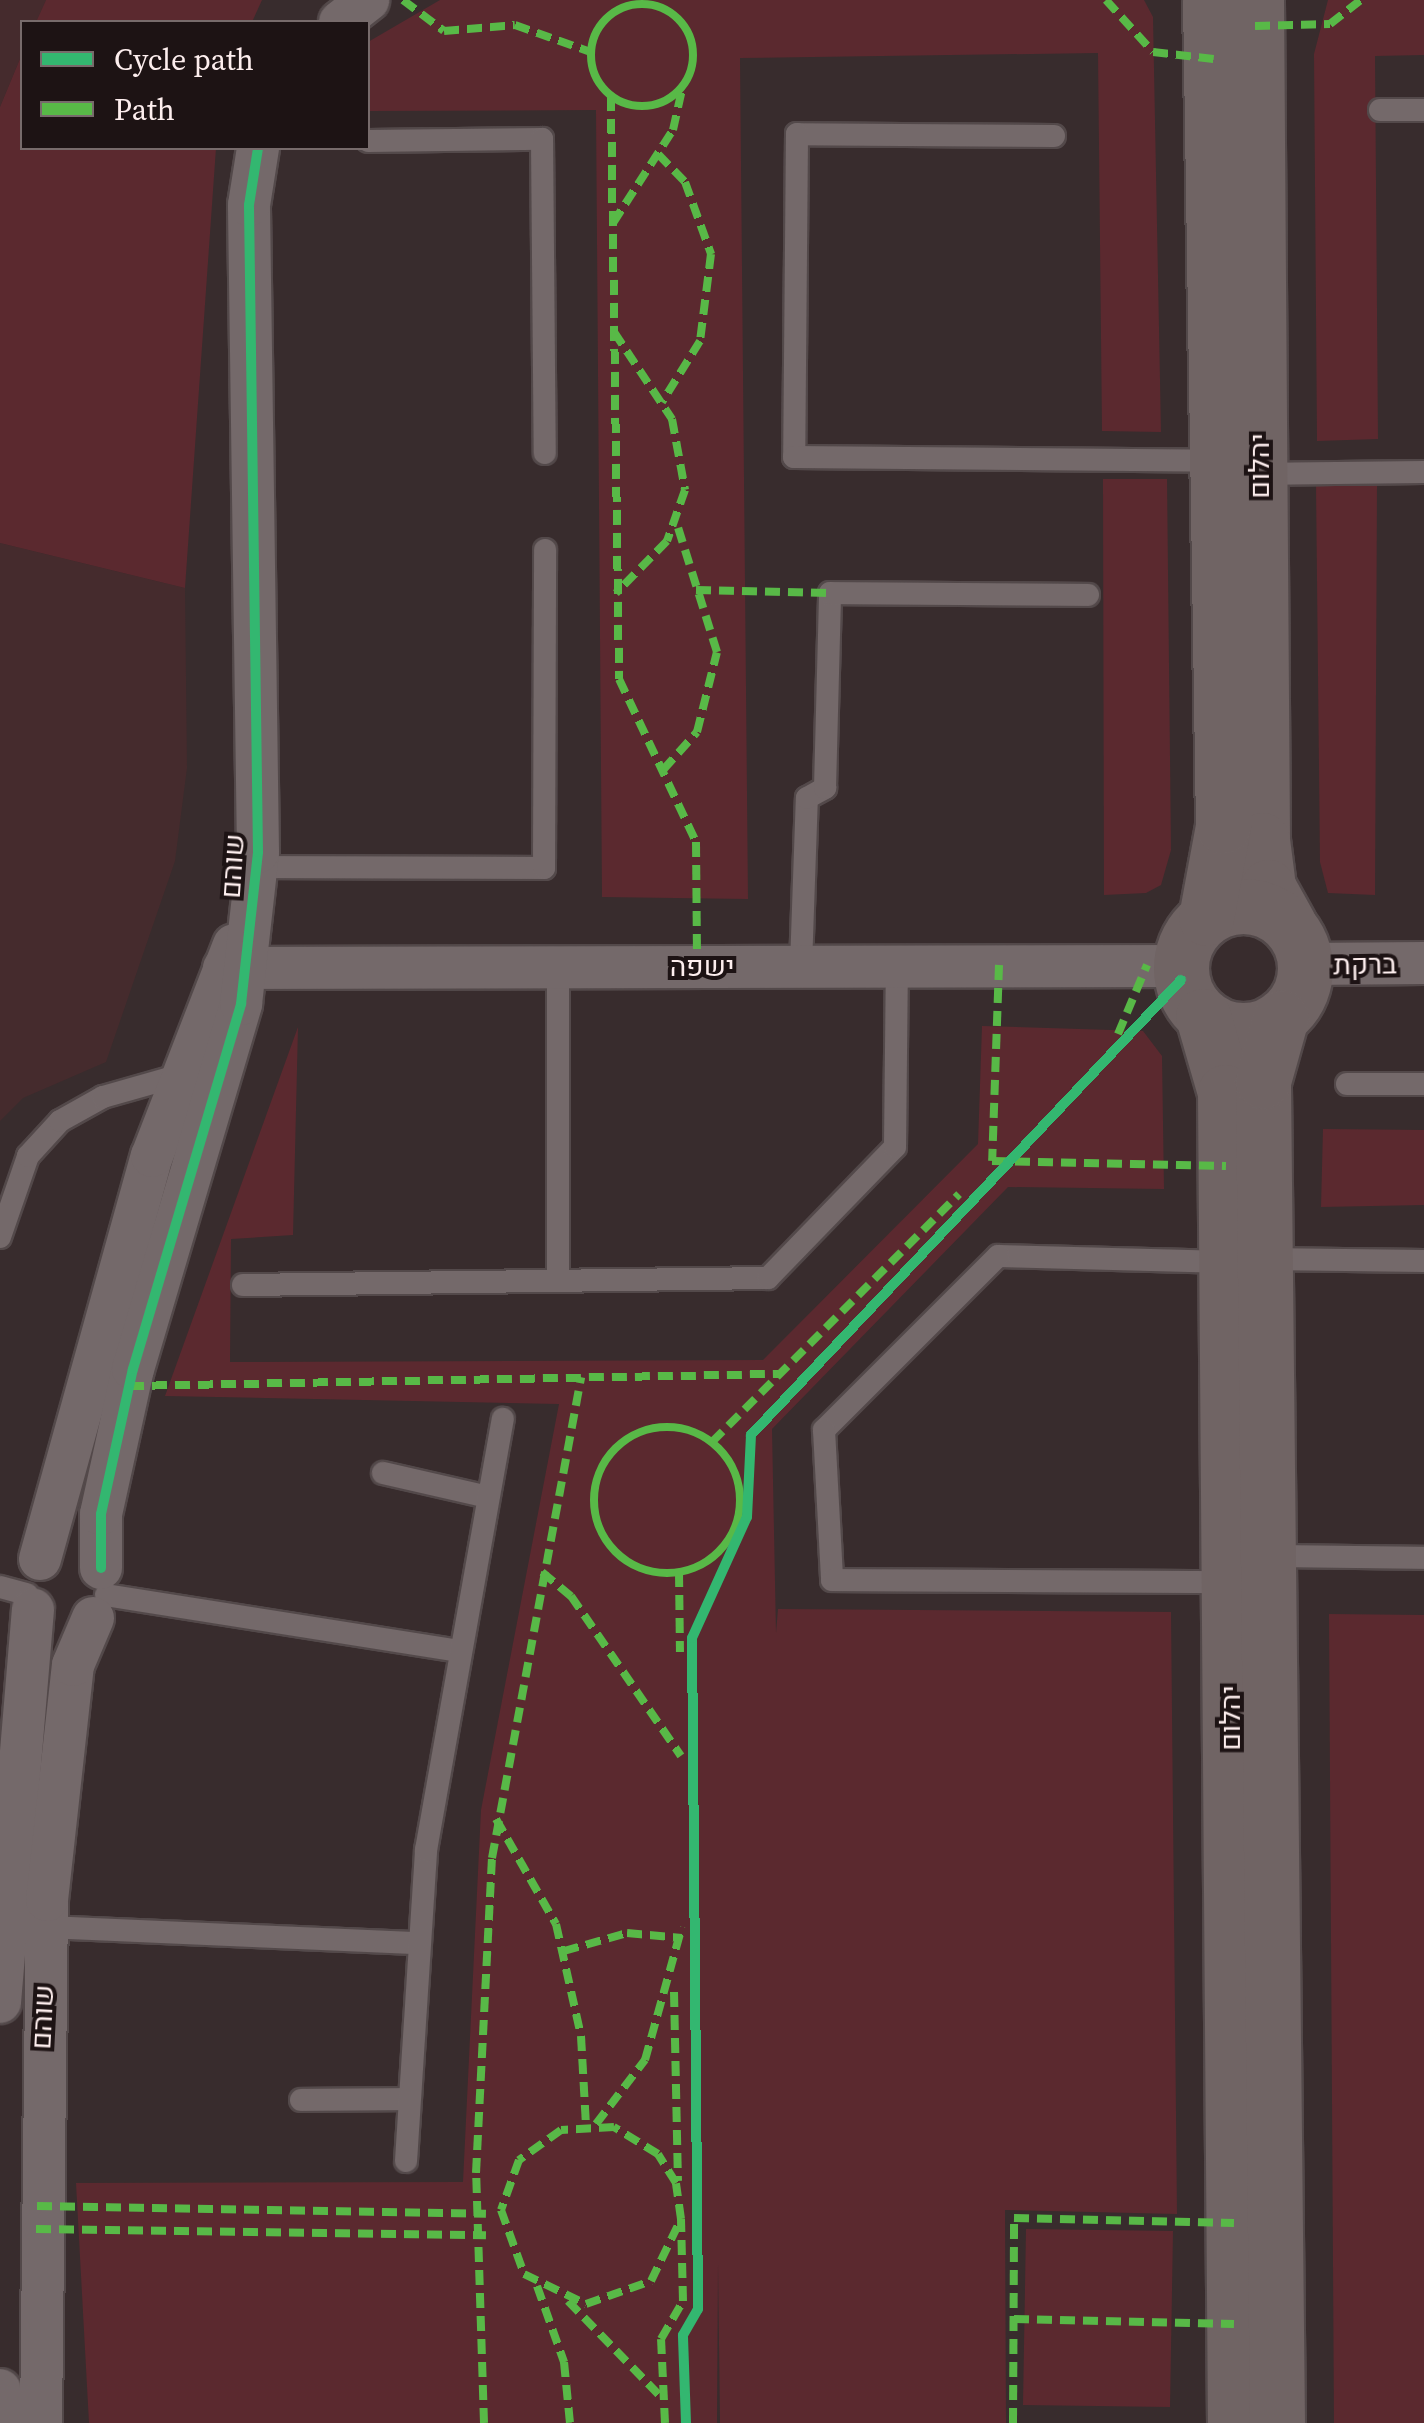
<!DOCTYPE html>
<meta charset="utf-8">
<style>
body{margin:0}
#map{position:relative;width:1424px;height:2423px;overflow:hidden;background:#382c2d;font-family:"Source Serif 4",Heebo,serif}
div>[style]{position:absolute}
.built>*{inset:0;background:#452b2d}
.green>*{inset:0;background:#5b292f}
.roads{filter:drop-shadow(2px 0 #53494a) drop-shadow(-2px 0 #53494a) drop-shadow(0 2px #53494a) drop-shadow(0 -2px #53494a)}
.lane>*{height:22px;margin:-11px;padding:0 11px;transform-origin:11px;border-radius:11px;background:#74696a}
.street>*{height:42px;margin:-21px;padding:0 21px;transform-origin:21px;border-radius:21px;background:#74696a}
.secondary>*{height:55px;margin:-27.5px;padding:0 27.5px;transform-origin:27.5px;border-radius:27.5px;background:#706464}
.secondary>.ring{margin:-27.5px;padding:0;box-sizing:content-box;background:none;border:55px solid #706464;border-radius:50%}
.quiet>*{height:8px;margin-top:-4px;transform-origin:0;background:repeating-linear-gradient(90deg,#58b947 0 15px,transparent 0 23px)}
.quiet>.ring{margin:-4px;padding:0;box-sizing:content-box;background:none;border:8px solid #58b947;border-radius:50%}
.cycleway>*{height:10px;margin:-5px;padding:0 5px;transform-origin:5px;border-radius:5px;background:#33b770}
span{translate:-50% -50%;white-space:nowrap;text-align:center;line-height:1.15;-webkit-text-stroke:8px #1d1314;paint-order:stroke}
.street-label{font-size:28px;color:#fdeeee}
.legend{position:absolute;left:20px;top:20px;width:350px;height:130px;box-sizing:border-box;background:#1d1314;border:2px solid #776b6b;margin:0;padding:12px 18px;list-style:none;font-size:30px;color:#fdeeee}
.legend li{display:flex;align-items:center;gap:20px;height:50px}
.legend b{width:50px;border:2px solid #776b6b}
</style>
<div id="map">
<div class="built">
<i style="clip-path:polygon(0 0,46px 0,36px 22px,22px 22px,22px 54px,0 107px)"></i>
<i style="clip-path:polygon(0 543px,185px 588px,187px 768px,175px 861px,106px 1062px,23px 1098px,0 1121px)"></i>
</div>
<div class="green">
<i style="clip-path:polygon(46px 0,262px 0,252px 22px,36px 22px)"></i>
<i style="clip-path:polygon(440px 0,1144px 0,1153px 17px,1161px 432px,1102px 431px,1098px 53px,740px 58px,748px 899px,602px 897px,596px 110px,368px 111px,368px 42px)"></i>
<i style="clip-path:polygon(1328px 0,1424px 0,1424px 55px,1375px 56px,1378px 439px,1317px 441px,1314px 54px)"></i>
<i style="clip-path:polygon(22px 54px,22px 148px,216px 148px,185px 588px,0 543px,0 107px)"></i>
<i style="clip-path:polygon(1103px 479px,1167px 479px,1171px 850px,1161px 885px,1146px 893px,1104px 895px)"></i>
<i style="clip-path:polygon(1316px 484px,1377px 484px,1375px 895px,1328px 893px,1320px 862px)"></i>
<i style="clip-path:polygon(982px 1026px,1143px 1031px,1162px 1056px,1164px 1189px,1008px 1187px,772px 1429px,776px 1633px,778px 1609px,1171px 1612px,1177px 2214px,1005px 2210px,1006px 2423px,720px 2423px,718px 2263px,717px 2423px,89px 2423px,76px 2183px,463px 2182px,481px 1810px,559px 1404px,165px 1396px,298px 1027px,293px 1235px,231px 1239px,230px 1362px,763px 1360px,978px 1144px)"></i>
<i style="clip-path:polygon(1323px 1129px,1424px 1130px,1424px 1205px,1321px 1207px)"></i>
<i style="clip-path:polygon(1329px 1614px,1424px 1615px,1424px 2423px,1334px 2423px)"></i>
<i style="clip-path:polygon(1026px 2229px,1173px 2231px,1170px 2407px,1023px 2405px)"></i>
</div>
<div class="roads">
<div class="lane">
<i style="left:1380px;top:110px;width:44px"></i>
<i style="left:1054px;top:136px;width:257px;rotate:-179.6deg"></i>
<i style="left:797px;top:134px;width:323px;rotate:90.5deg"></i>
<i style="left:794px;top:457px;width:424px;rotate:0.5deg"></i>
<i style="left:368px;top:141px;width:174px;rotate:-0.7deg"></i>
<i style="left:542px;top:139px;width:314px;rotate:89.5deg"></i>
<i style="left:1259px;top:474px;width:165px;rotate:-0.7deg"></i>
<i style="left:256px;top:867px;width:288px;rotate:0.2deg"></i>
<i style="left:544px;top:868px;width:318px;rotate:-89.8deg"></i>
<i style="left:801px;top:966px;width:168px;rotate:-88deg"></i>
<i style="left:807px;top:798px;width:21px;rotate:-29deg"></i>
<i style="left:825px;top:788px;width:195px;rotate:-88.5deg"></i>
<i style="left:830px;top:593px;width:258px;rotate:0.4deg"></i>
<i style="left:558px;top:967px;width:314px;rotate:90deg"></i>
<i style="left:1347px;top:1084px;width:77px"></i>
<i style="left:0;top:1237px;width:86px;rotate:-70.9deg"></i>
<i style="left:28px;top:1156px;width:47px;rotate:-47.6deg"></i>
<i style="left:60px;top:1121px;width:49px;rotate:-29.2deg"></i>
<i style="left:103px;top:1097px;width:81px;rotate:-15.8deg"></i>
<i style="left:1265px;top:1259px;width:159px;rotate:0.7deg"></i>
<i style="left:1227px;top:1262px;width:229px;rotate:-178.5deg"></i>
<i style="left:998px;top:1256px;width:246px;rotate:135deg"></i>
<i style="left:824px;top:1430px;width:150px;rotate:86.9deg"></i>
<i style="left:832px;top:1580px;width:397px;rotate:0.3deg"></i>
<i style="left:243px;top:1285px;width:525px;rotate:-0.76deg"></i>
<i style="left:768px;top:1278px;width:182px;rotate:-45.9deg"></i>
<i style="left:895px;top:1147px;width:181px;rotate:-89.4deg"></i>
<i style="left:383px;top:1473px;width:108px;rotate:12.9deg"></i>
<i style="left:1268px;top:1556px;width:156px;rotate:0.7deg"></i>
<i style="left:0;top:1587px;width:28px;rotate:15deg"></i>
<i style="left:106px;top:1595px;width:357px;rotate:9deg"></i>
<i style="left:46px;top:1927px;width:368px;rotate:2.5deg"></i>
<i style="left:301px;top:2100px;width:107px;rotate:-0.5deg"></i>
<i style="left:406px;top:2161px;width:312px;rotate:-86.3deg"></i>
<i style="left:426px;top:1850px;width:438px;rotate:-79.9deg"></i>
</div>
<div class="street">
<i style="left:340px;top:22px;width:36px;rotate:-38deg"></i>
<i style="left:1305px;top:964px;width:119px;rotate:-0.5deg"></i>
<i style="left:224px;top:968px;width:956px;rotate:-0.12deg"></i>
<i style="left:40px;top:1559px;width:418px;rotate:-74.5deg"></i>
<i style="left:152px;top:1156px;width:226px;rotate:-68.8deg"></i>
<i style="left:101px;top:1568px;width:54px;rotate:-90deg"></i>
<i style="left:101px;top:1514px;width:148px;rotate:-77.6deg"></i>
<i style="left:133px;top:1369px;width:381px;rotate:-73.5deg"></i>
<i style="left:241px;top:1004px;width:153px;rotate:-83.6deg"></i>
<i style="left:258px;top:852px;width:647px;rotate:-90.8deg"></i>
<i style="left:249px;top:205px;width:58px;rotate:-81deg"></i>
<i style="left:0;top:2002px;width:394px;rotate:-85.2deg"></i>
<i style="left:0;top:2390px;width:33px;rotate:87deg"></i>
<i style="left:41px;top:2423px;width:523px;rotate:-89.34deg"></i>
<i style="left:47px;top:1900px;width:236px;rotate:-83.7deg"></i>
<i style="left:73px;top:1665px;width:51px;rotate:-66.9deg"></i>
</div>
<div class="secondary">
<i style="left:1256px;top:0;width:840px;rotate:89.59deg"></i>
<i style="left:1262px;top:840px;width:47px;rotate:82.7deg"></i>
<i style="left:1268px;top:887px;width:43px;rotate:61.1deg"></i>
<i class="ring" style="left:1181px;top:906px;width:69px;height:69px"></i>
<i style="left:1206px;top:918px;width:94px;rotate:-79.5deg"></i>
<i style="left:1223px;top:826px;width:826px;rotate:-90.9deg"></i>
<i style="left:1203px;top:1016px;width:79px;rotate:73.9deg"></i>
<i style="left:1225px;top:1092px;width:1331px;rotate:89.57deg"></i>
<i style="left:1277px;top:2423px;width:1342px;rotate:-90.6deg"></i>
<i style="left:1263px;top:1081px;width:66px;rotate:-74.3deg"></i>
</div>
</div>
<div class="quiet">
<i style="left:403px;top:0;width:51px;rotate:37.1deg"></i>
<i style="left:444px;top:31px;width:71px;rotate:-4.8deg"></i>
<i style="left:515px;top:25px;width:81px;rotate:19.6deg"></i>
<i style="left:1106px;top:0;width:70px;rotate:47.9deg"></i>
<i style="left:1153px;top:52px;width:61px;rotate:6.5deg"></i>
<i class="ring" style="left:591px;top:4px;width:94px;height:94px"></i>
<i style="left:1255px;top:26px;width:75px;rotate:-1.5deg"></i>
<i style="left:1330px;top:24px;width:39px;rotate:-38deg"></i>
<i style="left:611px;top:96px;width:583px;rotate:89.21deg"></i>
<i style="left:619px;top:679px;width:180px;rotate:64.7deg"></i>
<i style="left:696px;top:842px;width:124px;rotate:89.5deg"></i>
<i style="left:658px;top:154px;width:39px;rotate:46deg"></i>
<i style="left:685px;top:182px;width:77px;rotate:70.1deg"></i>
<i style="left:711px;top:254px;width:88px;rotate:97.2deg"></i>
<i style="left:700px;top:341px;width:72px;rotate:121.9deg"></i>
<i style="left:613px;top:223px;width:111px;rotate:-57.2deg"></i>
<i style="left:673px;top:130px;width:46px;rotate:-77.5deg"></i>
<i style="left:614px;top:332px;width:105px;rotate:56.3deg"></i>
<i style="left:672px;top:419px;width:72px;rotate:79.6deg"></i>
<i style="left:685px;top:490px;width:54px;rotate:109.4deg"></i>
<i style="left:667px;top:541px;width:73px;rotate:134.4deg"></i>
<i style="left:696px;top:590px;width:134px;rotate:1.3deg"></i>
<i style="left:663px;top:770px;width:51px;rotate:-48.2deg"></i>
<i style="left:697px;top:732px;width:82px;rotate:-76deg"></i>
<i style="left:717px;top:652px;width:137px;rotate:-107.4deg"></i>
<i style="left:999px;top:965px;width:196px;rotate:92deg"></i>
<i style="left:992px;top:1161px;width:234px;rotate:1.2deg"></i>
<i style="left:1118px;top:1034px;width:75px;rotate:-67.2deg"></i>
<i style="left:129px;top:1386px;width:649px;rotate:-1.06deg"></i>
<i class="ring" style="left:594px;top:1427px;width:138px;height:138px"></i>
<i style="left:712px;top:1442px;width:350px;rotate:-45.1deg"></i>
<i style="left:542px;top:1572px;width:38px;rotate:40deg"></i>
<i style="left:571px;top:1596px;width:194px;rotate:55.5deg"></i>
<i style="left:679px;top:1572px;width:80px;rotate:89.3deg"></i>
<i style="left:496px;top:1819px;width:121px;rotate:60.3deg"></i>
<i style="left:556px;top:1924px;width:115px;rotate:77.4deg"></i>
<i style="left:581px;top:2036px;width:89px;rotate:86.8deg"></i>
<i style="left:564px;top:1951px;width:66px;rotate:-15.9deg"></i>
<i style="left:627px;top:1933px;width:55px;rotate:5.2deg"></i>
<i style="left:674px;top:1992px;width:189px;rotate:88.8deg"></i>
<i style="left:596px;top:2124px;width:81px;rotate:-52.6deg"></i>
<i style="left:645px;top:2060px;width:138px;rotate:-74.5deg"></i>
<i style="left:37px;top:2206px;width:449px;rotate:1deg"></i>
<i style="left:36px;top:2229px;width:450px;rotate:0.8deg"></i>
<i style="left:537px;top:2286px;width:81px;rotate:70.4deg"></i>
<i style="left:564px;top:2362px;width:61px;rotate:84.4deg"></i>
<i style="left:568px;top:2301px;width:138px;rotate:45.9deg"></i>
<i style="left:1014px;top:2319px;width:220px;rotate:1.3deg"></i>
<i style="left:484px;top:2423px;width:250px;rotate:-91.8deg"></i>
<i style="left:476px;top:2173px;width:315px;rotate:-87.1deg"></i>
<i style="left:492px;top:1858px;width:489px;rotate:-79.5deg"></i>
<i style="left:665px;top:2423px;width:84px;rotate:-92.7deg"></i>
<i style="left:661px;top:2339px;width:44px;rotate:-59.9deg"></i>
<i style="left:683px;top:2301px;width:82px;rotate:-91.4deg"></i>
<i style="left:681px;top:2219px;width:36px;rotate:-98deg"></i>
<i style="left:676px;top:2183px;width:34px;rotate:-122deg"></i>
<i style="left:658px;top:2154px;width:52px;rotate:-148.5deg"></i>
<i style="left:614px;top:2127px;width:53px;rotate:176.8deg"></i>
<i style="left:561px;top:2130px;width:52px;rotate:144.5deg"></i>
<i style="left:519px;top:2160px;width:53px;rotate:109.8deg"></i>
<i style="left:501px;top:2210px;width:68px;rotate:70.2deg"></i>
<i style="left:524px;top:2274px;width:69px;rotate:25.8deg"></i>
<i style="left:586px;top:2304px;width:69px;rotate:-19.5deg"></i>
<i style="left:651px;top:2281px;width:69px;rotate:-64.2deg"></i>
<i style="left:1013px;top:2423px;width:205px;rotate:-89.7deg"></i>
<i style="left:1014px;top:2218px;width:220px;rotate:1.3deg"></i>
</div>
<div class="cycleway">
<i style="left:101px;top:1568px;width:54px;rotate:-90deg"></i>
<i style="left:101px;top:1514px;width:148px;rotate:-77.6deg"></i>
<i style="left:133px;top:1369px;width:381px;rotate:-73.5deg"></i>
<i style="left:241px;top:1004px;width:153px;rotate:-83.6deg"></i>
<i style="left:258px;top:852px;width:647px;rotate:-90.8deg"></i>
<i style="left:249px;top:205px;width:58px;rotate:-81deg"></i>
<i style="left:686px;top:2423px;width:88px;rotate:-92deg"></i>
<i style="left:683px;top:2335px;width:30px;rotate:-60deg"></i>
<i style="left:698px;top:2309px;width:671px;rotate:-90.51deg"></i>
<i style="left:692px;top:1638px;width:133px;rotate:-65.6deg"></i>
<i style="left:747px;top:1517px;width:82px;rotate:-87.2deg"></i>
<i style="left:751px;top:1435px;width:626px;rotate:-46.62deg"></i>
</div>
<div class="street-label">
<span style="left:1259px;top:466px;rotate:-90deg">יהלום</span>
<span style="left:232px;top:866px;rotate:-86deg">שוהם</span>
<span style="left:1365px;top:964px;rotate:-1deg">ברקת</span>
<span style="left:702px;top:966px">ישפה</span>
<span style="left:1230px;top:1718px;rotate:-90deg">יהלום</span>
<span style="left:42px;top:2017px;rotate:-87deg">שוהם</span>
</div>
<ul class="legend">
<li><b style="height:12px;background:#33b770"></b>Cycle path</li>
<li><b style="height:12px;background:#58b947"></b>Path</li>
</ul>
</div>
